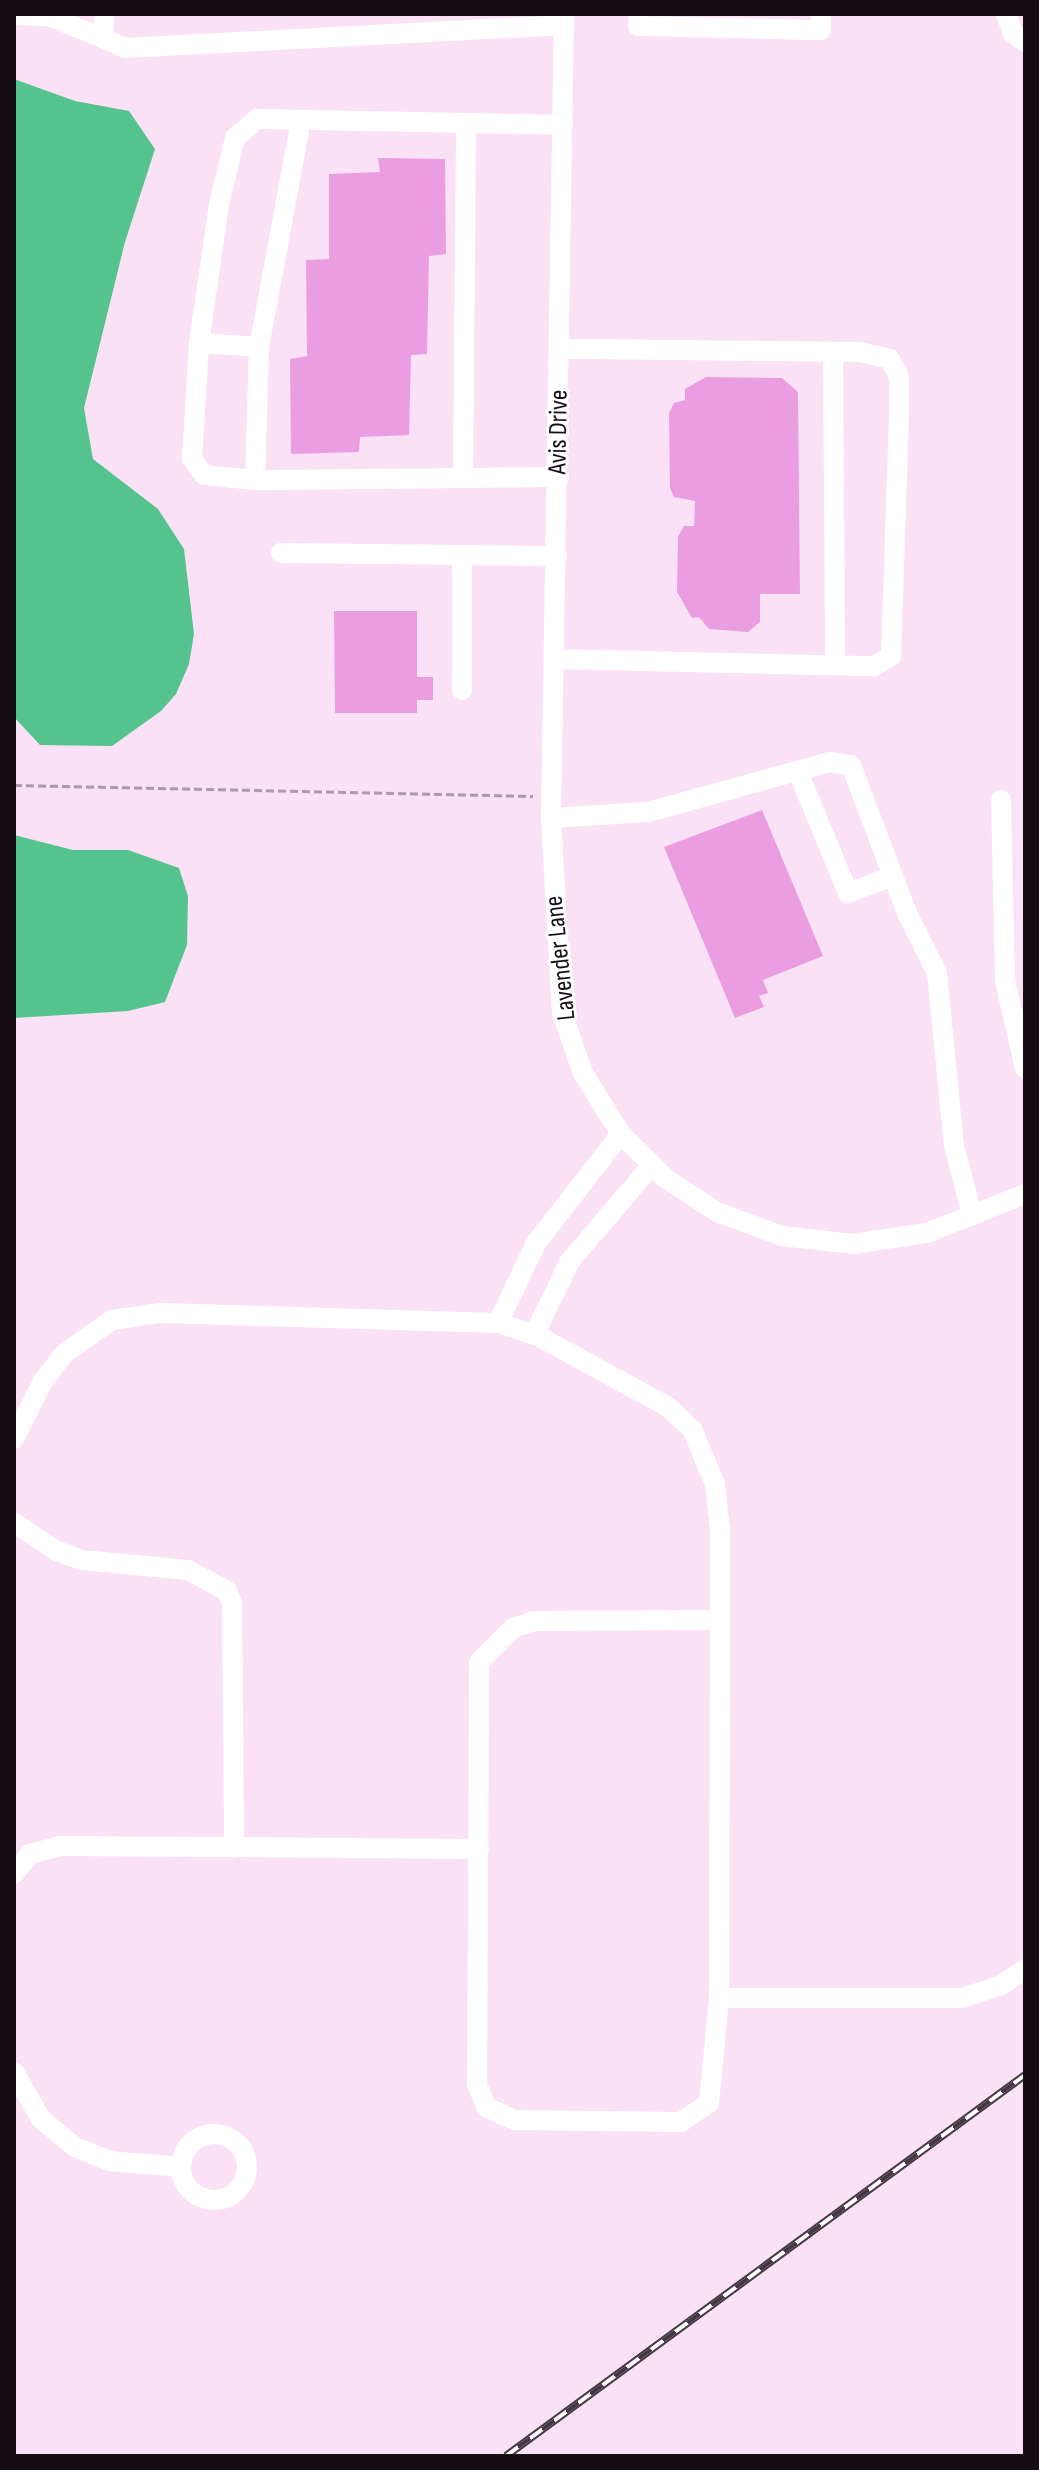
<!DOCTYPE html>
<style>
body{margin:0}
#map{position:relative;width:1039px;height:2470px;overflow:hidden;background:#fae1f6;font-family:"Sofia Sans Condensed",sans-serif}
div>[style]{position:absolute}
.water>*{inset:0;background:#55c38e}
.building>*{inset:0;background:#eb9de2}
.path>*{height:3px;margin-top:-1.5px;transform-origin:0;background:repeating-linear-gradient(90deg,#ac99a9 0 8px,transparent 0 12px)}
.minor>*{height:20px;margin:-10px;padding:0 10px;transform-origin:10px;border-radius:10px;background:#fff}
.minor>.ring{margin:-10px;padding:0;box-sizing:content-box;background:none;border:20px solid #fff;border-radius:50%}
.rail>*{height:8px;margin-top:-4px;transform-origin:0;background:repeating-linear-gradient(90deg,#fff 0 15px,#443943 0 30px);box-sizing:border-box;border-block:2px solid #443943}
span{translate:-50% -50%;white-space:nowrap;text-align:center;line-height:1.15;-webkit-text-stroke:6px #fff;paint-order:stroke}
.street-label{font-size:26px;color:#160e15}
.frame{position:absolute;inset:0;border:16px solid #160e15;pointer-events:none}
</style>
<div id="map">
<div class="water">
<i style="clip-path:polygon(14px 79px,75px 101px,129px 111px,155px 149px,125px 242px,84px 408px,93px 459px,158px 509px,184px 549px,194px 634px,189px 664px,176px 694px,161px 711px,112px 746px,40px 745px,14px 717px)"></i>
<i style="clip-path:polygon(14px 835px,73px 850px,128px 850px,179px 868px,188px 896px,187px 945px,165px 1002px,128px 1011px,14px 1018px)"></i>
</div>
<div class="building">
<i style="clip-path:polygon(378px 158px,445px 159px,446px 254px,429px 256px,427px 354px,411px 355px,409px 435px,360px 437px,359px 452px,291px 454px,290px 359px,307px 356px,306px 260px,329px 259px,329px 174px,380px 172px)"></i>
<i style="clip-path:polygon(706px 377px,782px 378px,798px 392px,800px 594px,760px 594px,760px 622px,748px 632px,709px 629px,699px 617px,692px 618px,677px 592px,678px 537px,684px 526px,694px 526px,695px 501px,674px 497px,670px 488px,669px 413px,674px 403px,685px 400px,685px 389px)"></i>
<i style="clip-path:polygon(334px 611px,417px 611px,417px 677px,433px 677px,433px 700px,417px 700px,417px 713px,335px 713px)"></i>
<i style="clip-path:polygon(762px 810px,823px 956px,763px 980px,768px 993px,759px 996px,764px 1007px,735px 1018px,664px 847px)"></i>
</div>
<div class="path">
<i style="left:14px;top:785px;width:519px;rotate:1.21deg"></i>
</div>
<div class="minor">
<i style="left:104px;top:14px;width:24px;rotate:92deg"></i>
<i style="left:103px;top:38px;width:24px;rotate:24deg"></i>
<i style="left:125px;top:48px;width:440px;rotate:-3deg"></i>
<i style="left:564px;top:14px;width:804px;rotate:90.93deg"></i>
<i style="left:551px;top:818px;width:195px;rotate:86.8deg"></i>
<i style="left:562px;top:1013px;width:64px;rotate:70.7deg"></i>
<i style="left:583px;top:1073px;width:72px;rotate:58.1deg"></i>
<i style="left:621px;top:1134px;width:61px;rotate:45deg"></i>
<i style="left:664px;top:1177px;width:64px;rotate:33.4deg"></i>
<i style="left:717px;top:1212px;width:69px;rotate:20.3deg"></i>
<i style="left:782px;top:1236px;width:71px;rotate:6.4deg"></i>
<i style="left:853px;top:1244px;width:75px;rotate:-8.5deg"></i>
<i style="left:927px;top:1233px;width:105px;rotate:-21.7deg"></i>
<i style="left:639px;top:14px;width:12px;rotate:95deg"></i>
<i style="left:638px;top:26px;width:183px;rotate:1.3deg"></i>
<i style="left:821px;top:30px;width:16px;rotate:-90deg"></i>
<i style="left:1006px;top:14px;width:20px;rotate:70deg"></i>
<i style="left:1013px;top:33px;width:15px;rotate:37deg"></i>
<i style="left:14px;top:15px;width:34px;rotate:2deg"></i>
<i style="left:48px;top:16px;width:59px;rotate:21.8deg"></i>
<i style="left:199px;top:343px;width:60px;rotate:3.8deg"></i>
<i style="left:833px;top:352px;width:313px;rotate:89.6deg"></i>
<i style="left:559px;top:477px;width:304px;rotate:179.4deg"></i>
<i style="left:255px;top:480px;width:51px;rotate:-174.4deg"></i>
<i style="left:204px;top:475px;width:20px;rotate:-127deg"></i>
<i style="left:192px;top:459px;width:116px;rotate:-86.5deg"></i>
<i style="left:199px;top:343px;width:140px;rotate:-81.8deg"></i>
<i style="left:219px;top:204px;width:68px;rotate:-76.4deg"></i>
<i style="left:235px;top:138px;width:29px;rotate:-41deg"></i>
<i style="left:257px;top:119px;width:306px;rotate:1.1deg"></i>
<i style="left:463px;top:478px;width:355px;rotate:-89.5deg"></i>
<i style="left:255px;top:480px;width:133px;rotate:-88.3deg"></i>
<i style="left:259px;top:347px;width:231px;rotate:-79.5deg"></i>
<i style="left:281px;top:553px;width:276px;rotate:0.6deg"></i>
<i style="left:555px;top:659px;width:319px;rotate:1.3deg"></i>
<i style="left:874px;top:666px;width:20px;rotate:-30deg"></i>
<i style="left:891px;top:656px;width:240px;rotate:-88.1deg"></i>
<i style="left:899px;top:416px;width:39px;rotate:-90deg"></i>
<i style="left:899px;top:377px;width:20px;rotate:-117deg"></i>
<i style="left:890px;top:359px;width:31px;rotate:-167deg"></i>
<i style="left:860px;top:352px;width:299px;rotate:-179.4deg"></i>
<i style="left:462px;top:690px;width:135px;rotate:-90deg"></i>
<i style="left:798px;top:772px;width:131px;rotate:67.5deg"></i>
<i style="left:848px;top:893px;width:48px;rotate:-20.7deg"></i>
<i style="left:1001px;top:800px;width:181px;rotate:88.7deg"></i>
<i style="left:1005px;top:981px;width:89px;rotate:77.1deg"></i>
<i style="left:551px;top:818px;width:97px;rotate:-3.5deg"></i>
<i style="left:648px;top:812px;width:188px;rotate:-15.4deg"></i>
<i style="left:829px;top:762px;width:22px;rotate:8deg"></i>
<i style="left:851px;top:765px;width:158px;rotate:69.3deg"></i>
<i style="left:907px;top:913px;width:67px;rotate:63.4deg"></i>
<i style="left:937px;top:973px;width:174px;rotate:84.4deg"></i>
<i style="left:954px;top:1146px;width:67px;rotate:75.3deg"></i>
<i style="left:498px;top:1323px;width:89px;rotate:-64.6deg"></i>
<i style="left:536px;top:1243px;width:138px;rotate:-52.1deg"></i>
<i style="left:534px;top:1335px;width:82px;rotate:-64.1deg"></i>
<i style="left:570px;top:1261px;width:126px;rotate:-49.5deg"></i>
<i style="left:14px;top:1439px;width:65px;rotate:-63.4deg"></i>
<i style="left:43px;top:1381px;width:37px;rotate:-52deg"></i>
<i style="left:66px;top:1352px;width:56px;rotate:-34.8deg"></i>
<i style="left:112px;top:1320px;width:49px;rotate:-8.3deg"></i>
<i style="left:160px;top:1313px;width:338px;rotate:1.7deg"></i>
<i style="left:498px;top:1323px;width:42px;rotate:18deg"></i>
<i style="left:538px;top:1336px;width:148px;rotate:28.6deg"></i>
<i style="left:668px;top:1407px;width:33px;rotate:43deg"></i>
<i style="left:692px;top:1429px;width:60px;rotate:67.3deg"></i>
<i style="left:715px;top:1484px;width:45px;rotate:83.7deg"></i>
<i style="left:720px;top:1529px;width:469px;rotate:90.1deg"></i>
<i style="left:719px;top:1998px;width:105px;rotate:95.4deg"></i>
<i style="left:709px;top:2103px;width:34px;rotate:146deg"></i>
<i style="left:681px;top:2122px;width:167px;rotate:-179.3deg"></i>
<i style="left:514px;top:2120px;width:31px;rotate:-155deg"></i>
<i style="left:486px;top:2107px;width:26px;rotate:-111deg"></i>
<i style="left:477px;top:2083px;width:421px;rotate:-89.7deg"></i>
<i style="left:479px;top:1662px;width:48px;rotate:-45deg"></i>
<i style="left:513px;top:1628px;width:23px;rotate:-18deg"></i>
<i style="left:535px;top:1621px;width:184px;rotate:-0.3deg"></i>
<i style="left:14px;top:1523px;width:51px;rotate:33.1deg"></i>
<i style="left:57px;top:1551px;width:27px;rotate:20deg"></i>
<i style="left:82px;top:1560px;width:106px;rotate:5.4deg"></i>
<i style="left:188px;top:1570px;width:44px;rotate:28.3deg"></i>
<i style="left:227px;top:1591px;width:13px;rotate:67deg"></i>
<i style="left:232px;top:1603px;width:245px;rotate:89.5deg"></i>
<i style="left:14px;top:1874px;width:26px;rotate:-51deg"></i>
<i style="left:30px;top:1854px;width:31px;rotate:-15deg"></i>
<i style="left:60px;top:1846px;width:419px;rotate:0.4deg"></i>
<i style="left:719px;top:1998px;width:243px"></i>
<i style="left:962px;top:1998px;width:40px;rotate:-18deg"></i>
<i style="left:1000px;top:1986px;width:30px;rotate:-34deg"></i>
<i style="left:14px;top:2072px;width:54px;rotate:60.1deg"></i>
<i style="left:41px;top:2119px;width:44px;rotate:39.5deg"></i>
<i style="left:75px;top:2147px;width:37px;rotate:22deg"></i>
<i style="left:109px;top:2161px;width:72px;rotate:4.8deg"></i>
<i class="ring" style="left:181px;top:2134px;width:46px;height:46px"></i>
</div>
<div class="rail">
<i style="left:506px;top:2456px;width:644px;rotate:-36.28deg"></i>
</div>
<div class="street-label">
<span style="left:559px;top:432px;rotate:-89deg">Avis Drive</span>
<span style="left:561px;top:958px;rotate:-96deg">Lavender Lane</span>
</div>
<div class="frame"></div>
</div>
